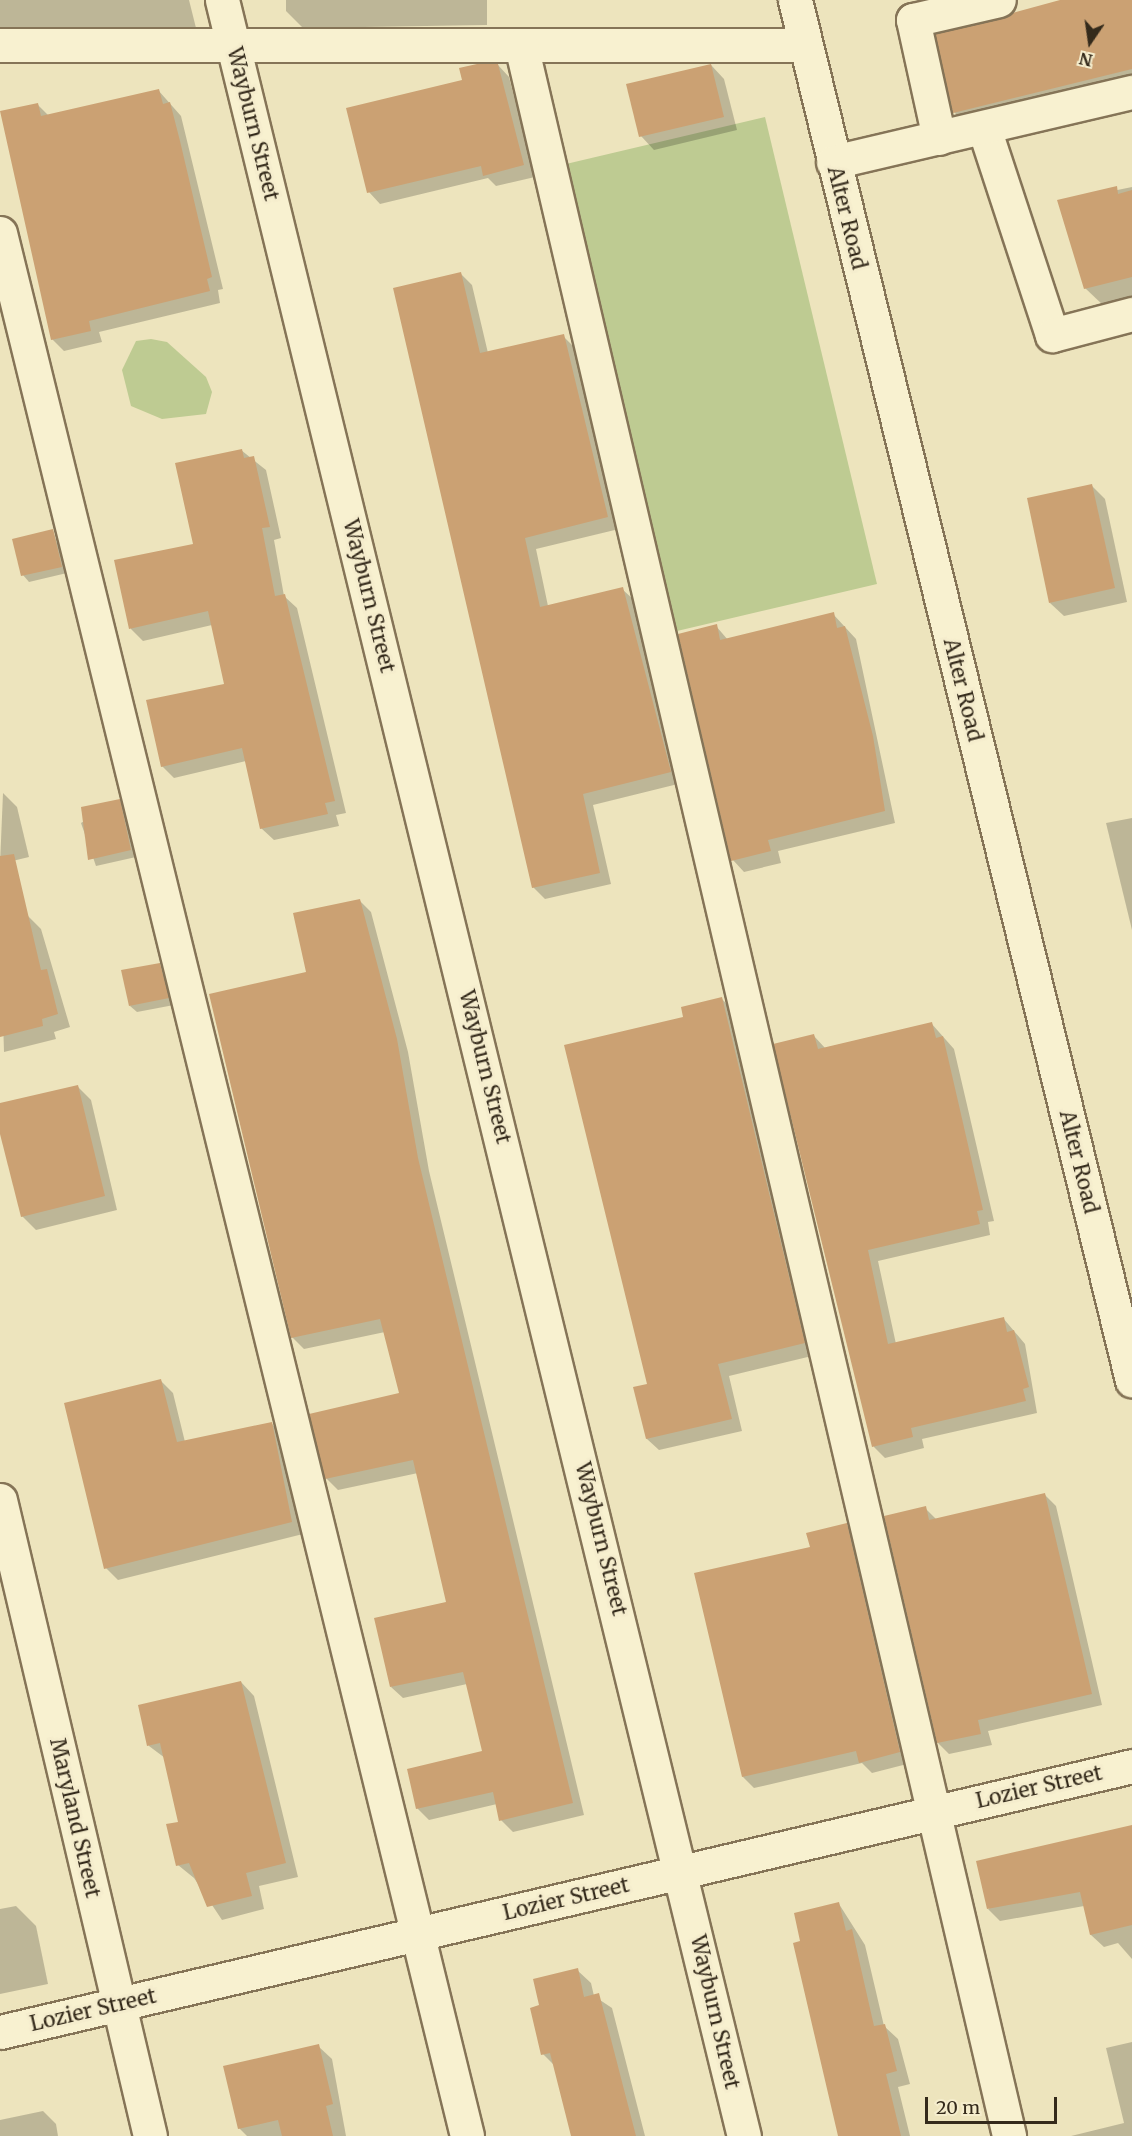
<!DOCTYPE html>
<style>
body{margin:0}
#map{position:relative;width:1132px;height:2136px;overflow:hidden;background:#ede4bd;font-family:Merriweather,serif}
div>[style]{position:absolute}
.green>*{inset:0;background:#becb92}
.shadow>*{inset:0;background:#0003}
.building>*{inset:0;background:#cba173}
.roads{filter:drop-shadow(2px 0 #857457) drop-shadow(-2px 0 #857457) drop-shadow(0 2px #857457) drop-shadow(0 -2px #857457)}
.minor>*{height:33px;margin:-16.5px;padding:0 16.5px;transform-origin:16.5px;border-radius:16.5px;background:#f8f1d0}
span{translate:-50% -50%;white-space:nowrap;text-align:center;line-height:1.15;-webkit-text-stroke:6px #f5edcd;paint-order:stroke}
.street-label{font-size:21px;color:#342a1b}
.north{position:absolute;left:1060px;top:12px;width:60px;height:60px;-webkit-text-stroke:4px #f5edcd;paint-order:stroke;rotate:193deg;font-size:16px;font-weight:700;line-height:24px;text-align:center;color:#342a1b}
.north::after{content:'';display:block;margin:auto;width:21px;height:27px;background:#342a1b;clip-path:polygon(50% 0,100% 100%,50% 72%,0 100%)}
.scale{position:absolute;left:925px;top:2097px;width:132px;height:27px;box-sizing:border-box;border:3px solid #342a1b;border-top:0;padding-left:8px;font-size:18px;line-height:21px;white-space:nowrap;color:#342a1b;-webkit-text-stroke:4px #f5edcd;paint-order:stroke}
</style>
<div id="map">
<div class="green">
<i style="clip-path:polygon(765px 117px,877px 584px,677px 631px,566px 164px)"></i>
<i style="clip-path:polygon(151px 339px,167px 342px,206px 377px,212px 392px,206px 414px,162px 419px,131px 406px,122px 370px,136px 341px)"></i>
</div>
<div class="shadow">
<i style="clip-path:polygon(0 0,189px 0,200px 44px,0 41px)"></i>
<i style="clip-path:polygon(286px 0,566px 0,487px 0,487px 25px,303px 28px,286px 11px)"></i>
<i style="clip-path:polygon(1076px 0,1132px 0,1132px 77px,960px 118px,954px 112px)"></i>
<i style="clip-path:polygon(498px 65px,509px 77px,535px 177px,496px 186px,488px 178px,380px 204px,369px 192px,463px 81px)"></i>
<i style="clip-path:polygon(711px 65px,724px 79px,737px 130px,654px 150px,641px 136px)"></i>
<i style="clip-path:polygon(158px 90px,181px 116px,223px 289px,218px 290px,220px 303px,99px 332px,102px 342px,64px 351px,52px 339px,38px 105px,49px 116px)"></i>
<i style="clip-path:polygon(1132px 187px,1132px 301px,1105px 307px,1085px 288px,1059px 202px)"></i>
<i style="clip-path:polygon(461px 274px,472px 285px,488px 353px,563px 336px,575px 348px,619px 529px,536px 549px,548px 606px,622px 589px,634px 600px,682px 783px,593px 805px,611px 884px,545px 899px,533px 887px)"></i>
<i style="clip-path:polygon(241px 450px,266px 470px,281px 538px,274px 540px,284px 596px,297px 608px,346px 813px,336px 815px,339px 826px,274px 840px,261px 828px,246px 761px,174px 778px,162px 766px,225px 685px,212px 625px,143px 641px,131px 629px,116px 561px,195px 545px)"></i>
<i style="clip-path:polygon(1092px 486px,1105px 499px,1127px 602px,1064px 616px,1050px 603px)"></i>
<i style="clip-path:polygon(53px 531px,67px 573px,29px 582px,23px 575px)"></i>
<i style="clip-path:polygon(833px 614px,856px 639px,895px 823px,778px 851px,781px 863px,744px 872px,733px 860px,716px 626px,728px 640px)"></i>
<i style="clip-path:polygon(3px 793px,17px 807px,29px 857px,0 864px)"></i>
<i style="clip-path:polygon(119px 800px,126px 807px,136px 857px,96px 866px,81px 823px)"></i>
<i style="clip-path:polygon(1132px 818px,1132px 930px,1106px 823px)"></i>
<i style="clip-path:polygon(359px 900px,371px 912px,408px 1052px,429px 1171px,584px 1815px,513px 1832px,501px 1820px,497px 1804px,429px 1820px,417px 1808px,484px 1752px,467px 1684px,403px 1698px,391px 1687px,447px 1603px,418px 1473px,338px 1490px,326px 1478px,400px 1394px,385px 1332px,304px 1349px,292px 1337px,307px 973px)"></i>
<i style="clip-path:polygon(27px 915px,41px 929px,70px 1027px,54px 1032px,56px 1039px,4px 1052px,0 921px)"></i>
<i style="clip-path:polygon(159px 964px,174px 1005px,137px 1012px,130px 1006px)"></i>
<i style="clip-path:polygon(722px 999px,733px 1011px,816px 1355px,729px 1376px,742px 1431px,659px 1450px,647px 1439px,635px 1388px,649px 1385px,685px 1018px)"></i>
<i style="clip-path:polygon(931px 1023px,954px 1049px,994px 1221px,988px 1222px,990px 1235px,878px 1261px,896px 1344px,1003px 1318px,1025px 1344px,1037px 1413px,922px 1439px,924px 1448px,885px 1458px,874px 1447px,814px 1036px,825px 1048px)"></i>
<i style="clip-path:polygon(77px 1086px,91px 1100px,117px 1210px,36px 1230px,22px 1216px,0 1128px,0 1105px)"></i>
<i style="clip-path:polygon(161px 1381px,173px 1393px,185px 1442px,272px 1424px,284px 1436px,303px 1534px,118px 1580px,106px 1568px)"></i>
<i style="clip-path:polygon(1045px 1495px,1056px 1506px,1102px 1705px,988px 1731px,992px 1745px,949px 1754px,938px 1743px,925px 1508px,937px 1520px)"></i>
<i style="clip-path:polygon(846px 1525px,858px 1536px,911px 1763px,872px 1773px,862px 1763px,754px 1788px,743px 1777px,812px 1548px)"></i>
<i style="clip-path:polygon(241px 1682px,254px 1696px,298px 1877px,259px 1886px,264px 1909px,222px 1920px,194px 1878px,178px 1865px,180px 1823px,165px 1758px,149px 1746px,139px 1706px)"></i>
<i style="clip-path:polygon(1132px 1830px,1132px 1959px,1118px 1943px,1104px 1947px,1091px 1935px,1084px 1906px,1000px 1921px,988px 1909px)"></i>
<i style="clip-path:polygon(839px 1904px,865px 1945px,884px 2026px,898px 2039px,910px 2084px,898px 2087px,910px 2136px,840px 2136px,802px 1942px)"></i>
<i style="clip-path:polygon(16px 1906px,36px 1926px,48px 1984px,0 1994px,0 1909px)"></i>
<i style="clip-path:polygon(577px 1970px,591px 1983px,594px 1996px,612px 2008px,645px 2136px,572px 2136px,555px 2066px,543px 2054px,541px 2006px)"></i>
<i style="clip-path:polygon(1132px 2042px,1132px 2136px,1071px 2136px,1124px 2123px,1106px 2048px)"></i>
<i style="clip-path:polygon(318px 2046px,332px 2059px,346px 2136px,247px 2136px,239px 2128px)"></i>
<i style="clip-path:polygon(43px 2111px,56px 2124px,58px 2136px,0 2136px,0 2120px)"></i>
</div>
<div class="building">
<i style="clip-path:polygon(1060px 0,1132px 0,1132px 69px,953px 113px,935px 34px)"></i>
<i style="clip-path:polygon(477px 64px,498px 64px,524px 165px,483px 176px,481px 166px,367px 193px,346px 108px,462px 80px,459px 68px)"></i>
<i style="clip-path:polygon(711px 64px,724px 117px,639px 137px,626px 84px)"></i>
<i style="clip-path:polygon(159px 89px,163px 104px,170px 102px,180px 141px,212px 277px,207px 279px,210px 291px,89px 321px,91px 331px,51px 340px,0 111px,38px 103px,41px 116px)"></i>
<i style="clip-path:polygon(1117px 186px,1118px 194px,1132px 190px,1132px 277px,1084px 289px,1057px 200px)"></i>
<i style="clip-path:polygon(461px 272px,480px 353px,564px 334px,608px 517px,525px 538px,540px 607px,623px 587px,671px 772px,583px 794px,600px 873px,532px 888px,393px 288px)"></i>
<i style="clip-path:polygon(242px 449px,244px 458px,254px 456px,270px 527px,262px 528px,275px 596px,285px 594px,335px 801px,325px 803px,328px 814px,260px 829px,242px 748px,161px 767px,146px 700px,224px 684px,208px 611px,129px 629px,114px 560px,193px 544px,175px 463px)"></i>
<i style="clip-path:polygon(1092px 484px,1115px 588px,1049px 603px,1027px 498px)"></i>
<i style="clip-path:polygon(53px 529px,62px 567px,21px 576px,12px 539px)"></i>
<i style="clip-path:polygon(834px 612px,837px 628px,845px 626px,873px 736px,885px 811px,768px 840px,771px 851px,731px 861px,678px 634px,717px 624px,720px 640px)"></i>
<i style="clip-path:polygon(120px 799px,131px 850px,88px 860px,81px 807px)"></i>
<i style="clip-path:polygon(14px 854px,41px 970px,47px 969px,58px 1014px,42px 1019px,43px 1026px,0 1037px,0 856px)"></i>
<i style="clip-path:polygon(360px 899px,397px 1039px,418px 1158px,573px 1803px,499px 1821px,493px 1792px,416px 1809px,407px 1769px,482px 1751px,463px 1672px,390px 1687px,374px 1618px,446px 1602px,413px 1460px,325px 1479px,309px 1414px,399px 1393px,380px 1319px,291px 1338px,209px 994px,306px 972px,293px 913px)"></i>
<i style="clip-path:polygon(160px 963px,169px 998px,129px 1006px,121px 970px)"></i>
<i style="clip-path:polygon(722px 997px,805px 1343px,718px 1364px,732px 1419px,646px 1439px,633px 1387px,647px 1384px,564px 1045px,683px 1017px,681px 1007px)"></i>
<i style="clip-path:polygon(932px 1022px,936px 1038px,943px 1036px,983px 1210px,977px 1211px,980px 1224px,868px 1250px,888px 1344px,1004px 1317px,1007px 1332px,1014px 1330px,1029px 1387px,1023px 1389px,1026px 1401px,911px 1428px,913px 1437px,872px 1447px,773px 1044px,814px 1034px,818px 1049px)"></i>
<i style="clip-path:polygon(78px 1085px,105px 1196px,21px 1217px,0 1134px,0 1103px)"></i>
<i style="clip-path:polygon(161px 1379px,177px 1442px,272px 1422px,292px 1522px,104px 1569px,64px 1403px)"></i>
<i style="clip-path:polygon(1045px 1493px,1092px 1694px,978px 1720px,981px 1734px,937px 1743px,884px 1516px,926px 1506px,929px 1520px)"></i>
<i style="clip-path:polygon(847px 1523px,900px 1752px,859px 1763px,856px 1751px,742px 1777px,694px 1573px,810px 1547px,806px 1533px)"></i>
<i style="clip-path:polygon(241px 1681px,286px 1863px,246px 1873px,252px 1896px,207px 1907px,189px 1863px,176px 1866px,166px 1824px,178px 1822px,160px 1743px,147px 1746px,138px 1705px)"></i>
<i style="clip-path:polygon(1132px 1825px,1132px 1925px,1090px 1935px,1080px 1892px,987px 1909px,976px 1861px)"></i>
<i style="clip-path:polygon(839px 1902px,846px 1931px,852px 1929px,874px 2026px,885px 2024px,897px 2071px,886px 2074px,901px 2136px,838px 2136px,793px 1943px,800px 1941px,794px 1913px)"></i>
<i style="clip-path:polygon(578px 1968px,584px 1997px,599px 1993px,636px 2136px,571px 2136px,550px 2053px,541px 2055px,530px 2008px,539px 2005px,533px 1979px)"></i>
<i style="clip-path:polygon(319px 2044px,333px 2104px,326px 2106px,333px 2136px,282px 2136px,278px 2120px,238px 2129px,223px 2066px)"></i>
</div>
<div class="roads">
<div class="minor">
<i style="left:222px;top:0;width:2199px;rotate:76.27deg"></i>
<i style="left:795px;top:0;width:1421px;rotate:76.28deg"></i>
<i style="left:0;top:45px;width:805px"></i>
<i style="left:521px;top:45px;width:2147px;rotate:76.86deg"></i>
<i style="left:984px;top:128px;width:218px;rotate:71.8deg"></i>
<i style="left:1052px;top:335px;width:83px;rotate:-14.7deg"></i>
<i style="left:939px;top:138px;width:121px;rotate:-102.4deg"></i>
<i style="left:913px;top:20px;width:88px;rotate:-13.1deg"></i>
<i style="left:833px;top:162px;width:307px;rotate:-13.2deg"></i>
<i style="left:0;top:233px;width:1959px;rotate:76.21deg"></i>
<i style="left:0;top:1500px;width:653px;rotate:76.73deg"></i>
<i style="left:0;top:2032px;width:1163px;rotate:-13.22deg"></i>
</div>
</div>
<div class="street-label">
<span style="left:253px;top:124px;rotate:76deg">Wayburn Street</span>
<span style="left:847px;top:218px;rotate:76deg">Alter Road</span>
<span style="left:369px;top:596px;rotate:76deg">Wayburn Street</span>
<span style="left:963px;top:690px;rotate:76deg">Alter Road</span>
<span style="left:485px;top:1067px;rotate:76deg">Wayburn Street</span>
<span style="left:1079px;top:1162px;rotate:76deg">Alter Road</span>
<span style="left:601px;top:1539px;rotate:76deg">Wayburn Street</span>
<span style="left:1039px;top:1787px;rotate:-13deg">Lozier Street</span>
<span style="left:75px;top:1818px;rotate:77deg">Maryland Street</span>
<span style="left:566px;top:1899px;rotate:-13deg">Lozier Street</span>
<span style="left:93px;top:2010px;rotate:-13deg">Lozier Street</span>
<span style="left:715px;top:2012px;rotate:77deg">Wayburn Street</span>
</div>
<div class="north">N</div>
<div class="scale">20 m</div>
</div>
